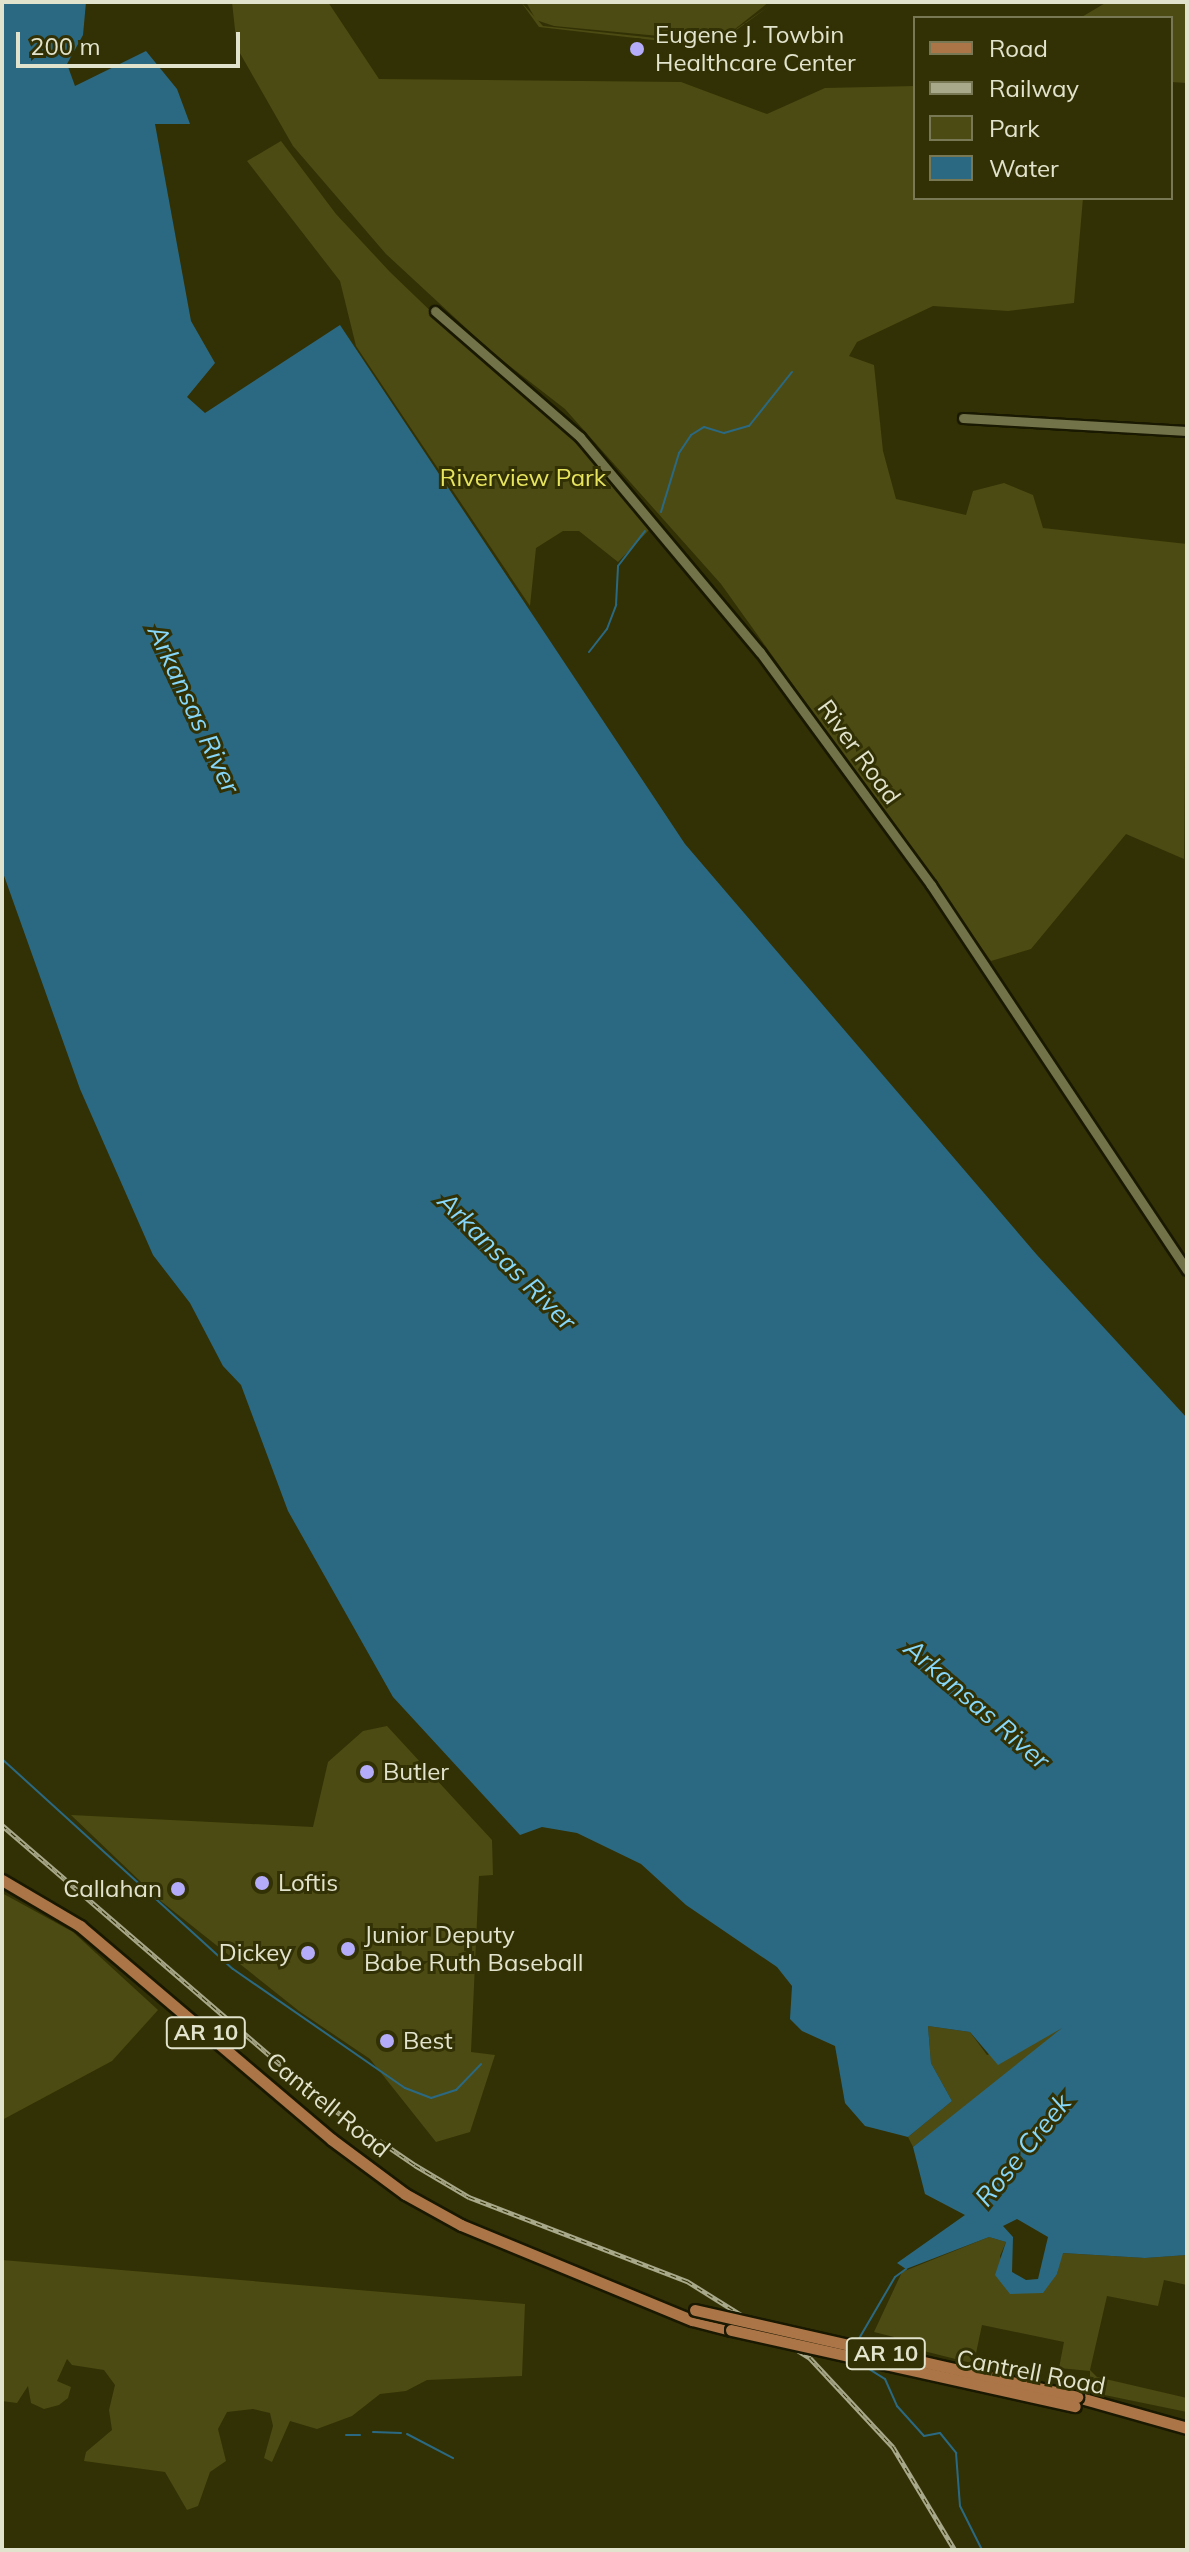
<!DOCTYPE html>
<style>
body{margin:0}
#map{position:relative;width:1189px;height:2552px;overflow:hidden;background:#323105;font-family:Mulish,sans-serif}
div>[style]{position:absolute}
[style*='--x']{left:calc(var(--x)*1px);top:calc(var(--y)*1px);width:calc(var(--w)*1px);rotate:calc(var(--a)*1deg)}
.green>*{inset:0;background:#4c4b13}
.water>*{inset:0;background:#2b6983}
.stream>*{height:2px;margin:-1px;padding:0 1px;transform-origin:1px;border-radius:1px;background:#2b6983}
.roads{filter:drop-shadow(2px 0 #191800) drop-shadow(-2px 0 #191800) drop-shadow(0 2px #191800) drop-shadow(0 -2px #191800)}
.minor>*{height:9px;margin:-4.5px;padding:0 4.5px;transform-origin:4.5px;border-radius:4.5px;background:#737349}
.major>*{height:11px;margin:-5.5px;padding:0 5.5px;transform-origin:5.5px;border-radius:5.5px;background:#ab7547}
.rail>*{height:5px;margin-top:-2.5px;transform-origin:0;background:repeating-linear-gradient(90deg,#323105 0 6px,#a8a88a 0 12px);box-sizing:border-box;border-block:2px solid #a8a88a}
.bridges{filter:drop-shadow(2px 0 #191800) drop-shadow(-2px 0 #191800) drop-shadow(0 2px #191800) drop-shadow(0 -2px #191800)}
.major-bridge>*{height:11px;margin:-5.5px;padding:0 5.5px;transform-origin:5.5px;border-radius:5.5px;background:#ab7547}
.dots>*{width:22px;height:22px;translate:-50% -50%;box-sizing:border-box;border:4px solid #323105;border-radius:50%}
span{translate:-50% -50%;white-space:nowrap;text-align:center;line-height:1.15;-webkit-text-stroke:6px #323105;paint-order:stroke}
.shield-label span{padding:2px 6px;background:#323105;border:2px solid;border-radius:6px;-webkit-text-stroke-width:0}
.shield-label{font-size:22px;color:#e2e3cc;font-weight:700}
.poi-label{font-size:24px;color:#e2e3cc}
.left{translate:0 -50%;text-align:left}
.right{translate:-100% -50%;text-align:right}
.park-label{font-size:24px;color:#e7e45e}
.street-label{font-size:24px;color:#e2e3cc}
.water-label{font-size:26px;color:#87d7fa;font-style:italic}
.frame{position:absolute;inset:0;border:4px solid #e2e3cc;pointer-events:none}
.legend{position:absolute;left:913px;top:16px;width:260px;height:184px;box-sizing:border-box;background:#323105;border:2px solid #787855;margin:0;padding:10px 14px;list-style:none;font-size:24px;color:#e2e3cc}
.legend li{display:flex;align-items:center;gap:16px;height:40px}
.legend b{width:40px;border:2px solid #787855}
.scale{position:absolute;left:16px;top:32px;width:224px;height:36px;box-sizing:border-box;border:4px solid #e2e3cc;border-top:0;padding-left:10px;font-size:24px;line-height:28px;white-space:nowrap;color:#e2e3cc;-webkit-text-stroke:6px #323105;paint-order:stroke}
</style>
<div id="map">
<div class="green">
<div style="clip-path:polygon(232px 2px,328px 2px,379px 79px,681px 82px,767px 114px,825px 88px,915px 86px,915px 198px,1083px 198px,1074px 303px,1008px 311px,933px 306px,857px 342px,849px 356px,874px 365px,883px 451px,896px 499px,966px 515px,973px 491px,1004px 483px,1033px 495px,1043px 528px,1187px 544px,1184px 859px,1126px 834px,1031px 949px,991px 961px,721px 584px,565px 409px,493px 353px,386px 254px,293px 146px,237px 48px)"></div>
<div style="clip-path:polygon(521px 2px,543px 26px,693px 42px,726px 36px,771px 5px,728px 36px,688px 44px,539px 27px)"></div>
<div style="clip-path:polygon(526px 2px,769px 2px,735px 29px,701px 40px,554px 26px,536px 20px)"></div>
<div style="clip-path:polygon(1107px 2px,1187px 2px,1187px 83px,1171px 82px,1171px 18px,1080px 18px)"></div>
<div style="clip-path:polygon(281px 141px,336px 214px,390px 272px,469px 348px,567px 429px,652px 527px,618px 562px,579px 531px,563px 531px,536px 548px,530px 606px,356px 346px,340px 281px,247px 161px)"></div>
<div style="clip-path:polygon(387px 1726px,492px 1840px,493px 1875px,479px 1876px,471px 2052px,495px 2055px,470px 2132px,436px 2142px,370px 2059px,299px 2011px,162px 1902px,71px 1815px,313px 1827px,328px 1762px,363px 1731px)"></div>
<div style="clip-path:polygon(2px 1893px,73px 1932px,158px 2010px,112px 2061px,2px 2120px)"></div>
<div style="clip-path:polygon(1065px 2025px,1046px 2044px,913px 2147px,908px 2137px,952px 2101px,931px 2063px,928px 2026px,970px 2032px,987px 2055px)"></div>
<div style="clip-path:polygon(989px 2237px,1006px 2242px,1000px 2256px,1011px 2294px,1057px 2274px,1062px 2253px,1145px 2258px,1187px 2255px,1187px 2285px,1164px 2280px,1158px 2306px,1107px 2296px,1090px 2370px,1097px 2377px,1187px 2398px,1187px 2412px,1090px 2392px,1090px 2371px,1059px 2368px,1064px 2342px,982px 2325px,975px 2358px,1016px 2368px,1015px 2374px,892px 2343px,894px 2337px,874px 2332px,902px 2272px)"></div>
<div style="clip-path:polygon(2px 2260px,525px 2304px,522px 2376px,427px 2380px,406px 2391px,380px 2394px,352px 2416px,317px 2429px,290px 2421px,272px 2462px,264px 2458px,273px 2426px,270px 2413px,253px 2409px,227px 2412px,218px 2429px,226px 2461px,210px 2472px,198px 2506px,187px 2510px,165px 2472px,84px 2461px,86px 2452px,112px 2430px,109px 2410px,115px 2385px,104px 2370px,72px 2365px,67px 2359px,57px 2381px,71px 2387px,68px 2398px,59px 2405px,44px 2409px,31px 2403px,28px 2386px,17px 2403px,2px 2401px)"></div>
</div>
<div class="water">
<div style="clip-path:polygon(evenodd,2px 2px,86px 2px,83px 35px,67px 64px,75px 86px,146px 51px,177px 89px,190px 124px,155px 124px,191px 321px,215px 363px,187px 397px,205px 413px,340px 325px,685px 844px,1037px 1255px,1187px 1418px,1187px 2255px,1145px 2258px,1063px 2253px,1057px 2274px,1043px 2293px,1010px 2294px,995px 2275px,1006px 2242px,989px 2237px,906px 2269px,897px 2263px,965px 2215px,925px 2194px,913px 2147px,1062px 2028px,998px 2065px,970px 2032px,928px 2026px,931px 2063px,952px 2101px,908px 2137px,865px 2126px,845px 2103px,835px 2046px,802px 2031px,790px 2019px,792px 1986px,777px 1967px,686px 1905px,641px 1864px,577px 1833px,542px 1827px,520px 1835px,393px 1697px,288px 1511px,241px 1385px,223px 1366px,190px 1303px,153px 1255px,80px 1089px,2px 870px,2px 2px,1017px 2219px,1048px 2237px,1038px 2279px,1026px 2280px,1012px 2272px,1013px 2237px,1003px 2226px,1017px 2219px)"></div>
</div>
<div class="stream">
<div style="--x:661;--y:512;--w:62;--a:-73"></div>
<div style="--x:679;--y:453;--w:22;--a:-56"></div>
<div style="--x:691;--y:435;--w:15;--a:-32"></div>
<div style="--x:704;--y:427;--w:21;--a:17"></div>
<div style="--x:724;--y:433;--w:26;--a:-16"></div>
<div style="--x:749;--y:426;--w:69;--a:-51.5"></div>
<div style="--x:589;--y:652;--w:29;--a:-52"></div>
<div style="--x:607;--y:629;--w:26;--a:-69"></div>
<div style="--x:616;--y:605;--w:39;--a:-87"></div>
<div style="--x:618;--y:566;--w:44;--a:-52.4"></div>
<div style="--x:2;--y:1759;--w:312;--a:42.3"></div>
<div style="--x:233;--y:1969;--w:209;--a:34.7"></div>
<div style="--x:405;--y:2088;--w:28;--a:21"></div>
<div style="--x:431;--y:2098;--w:26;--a:-18"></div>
<div style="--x:456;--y:2090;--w:36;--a:-46"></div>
<div style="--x:857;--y:2342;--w:75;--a:-59.7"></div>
<div style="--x:895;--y:2277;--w:14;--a:-36"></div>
<div style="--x:861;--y:2364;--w:28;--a:32"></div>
<div style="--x:885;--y:2379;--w:30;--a:66"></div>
<div style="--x:897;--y:2406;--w:40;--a:48"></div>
<div style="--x:924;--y:2436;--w:16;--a:-11"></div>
<div style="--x:940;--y:2433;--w:26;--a:51"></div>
<div style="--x:956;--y:2453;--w:53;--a:85.7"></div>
<div style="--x:960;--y:2506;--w:49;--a:63.4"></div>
<div style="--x:373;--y:2432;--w:28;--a:2"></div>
<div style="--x:407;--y:2434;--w:52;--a:27.6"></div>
<div style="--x:346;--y:2435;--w:14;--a:0"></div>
</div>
<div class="roads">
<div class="minor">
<div style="--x:435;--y:311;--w:192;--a:41"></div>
<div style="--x:580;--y:437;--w:280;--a:50.1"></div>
<div style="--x:760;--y:652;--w:289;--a:53.7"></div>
<div style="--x:931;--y:885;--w:462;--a:56.4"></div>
<div style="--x:963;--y:418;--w:224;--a:3.3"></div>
</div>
<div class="major">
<div style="--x:2;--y:1880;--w:91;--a:30.5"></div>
<div style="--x:80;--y:1926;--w:329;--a:40.3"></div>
<div style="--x:331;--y:2139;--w:92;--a:36.6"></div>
<div style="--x:405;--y:2194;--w:64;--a:29"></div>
<div style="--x:461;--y:2225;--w:250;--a:22.4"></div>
<div style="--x:692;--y:2320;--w:40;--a:14.4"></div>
<div style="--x:1077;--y:2397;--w:114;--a:15.7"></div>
</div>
</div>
<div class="rail">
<div style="--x:2;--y:1825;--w:433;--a:40.7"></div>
<div style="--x:330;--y:2107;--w:103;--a:34.3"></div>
<div style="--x:415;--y:2165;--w:63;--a:30.7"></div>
<div style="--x:469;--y:2197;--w:234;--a:21.1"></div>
<div style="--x:687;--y:2281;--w:145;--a:32"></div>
<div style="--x:810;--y:2358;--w:122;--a:47"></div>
<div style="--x:893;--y:2447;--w:120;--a:59"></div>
</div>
<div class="bridges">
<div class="major-bridge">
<div style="--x:695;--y:2310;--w:392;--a:12.8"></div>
<div style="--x:731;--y:2330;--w:352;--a:12.5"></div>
</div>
</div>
<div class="dots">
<div style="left:637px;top:49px;background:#b4acf9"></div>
<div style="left:367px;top:1772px;background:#b4acf9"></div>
<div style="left:262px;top:1883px;background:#b4acf9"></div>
<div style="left:178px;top:1889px;background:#b4acf9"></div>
<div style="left:348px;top:1949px;background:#b4acf9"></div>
<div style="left:308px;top:1953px;background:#b4acf9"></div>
<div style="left:387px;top:2041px;background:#b4acf9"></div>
</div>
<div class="shield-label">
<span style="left:206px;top:2033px">AR 10</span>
<span style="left:886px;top:2354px">AR 10</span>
</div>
<div class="poi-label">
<span class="left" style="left:655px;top:49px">Eugene J. Towbin<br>Healthcare Center</span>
<span class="left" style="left:383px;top:1772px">Butler</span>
<span class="left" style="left:278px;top:1883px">Loftis</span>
<span class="right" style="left:162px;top:1889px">Callahan</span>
<span class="left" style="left:364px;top:1949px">Junior Deputy<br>Babe Ruth Baseball</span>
<span class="right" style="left:292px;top:1953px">Dickey</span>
<span class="left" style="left:403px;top:2041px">Best</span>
</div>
<div class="park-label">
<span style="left:523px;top:478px">Riverview Park</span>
</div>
<div class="street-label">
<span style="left:859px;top:752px;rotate:54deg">River Road</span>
<span style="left:328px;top:2105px;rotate:39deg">Cantrell Road</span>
<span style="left:1031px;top:2372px;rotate:11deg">Cantrell Road</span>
</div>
<div class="water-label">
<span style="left:194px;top:709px;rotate:65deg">Arkansas River</span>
<span style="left:507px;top:1261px;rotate:45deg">Arkansas River</span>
<span style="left:977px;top:1704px;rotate:41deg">Arkansas River</span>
<span style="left:1023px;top:2150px;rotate:-51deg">Rose Creek</span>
</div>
<div class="frame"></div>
<ul class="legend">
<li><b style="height:10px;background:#ab7547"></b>Road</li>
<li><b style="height:10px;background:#a8a88a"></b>Railway</li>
<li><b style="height:22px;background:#4c4b13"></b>Park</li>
<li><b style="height:22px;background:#2b6983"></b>Water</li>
</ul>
<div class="scale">200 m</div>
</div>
